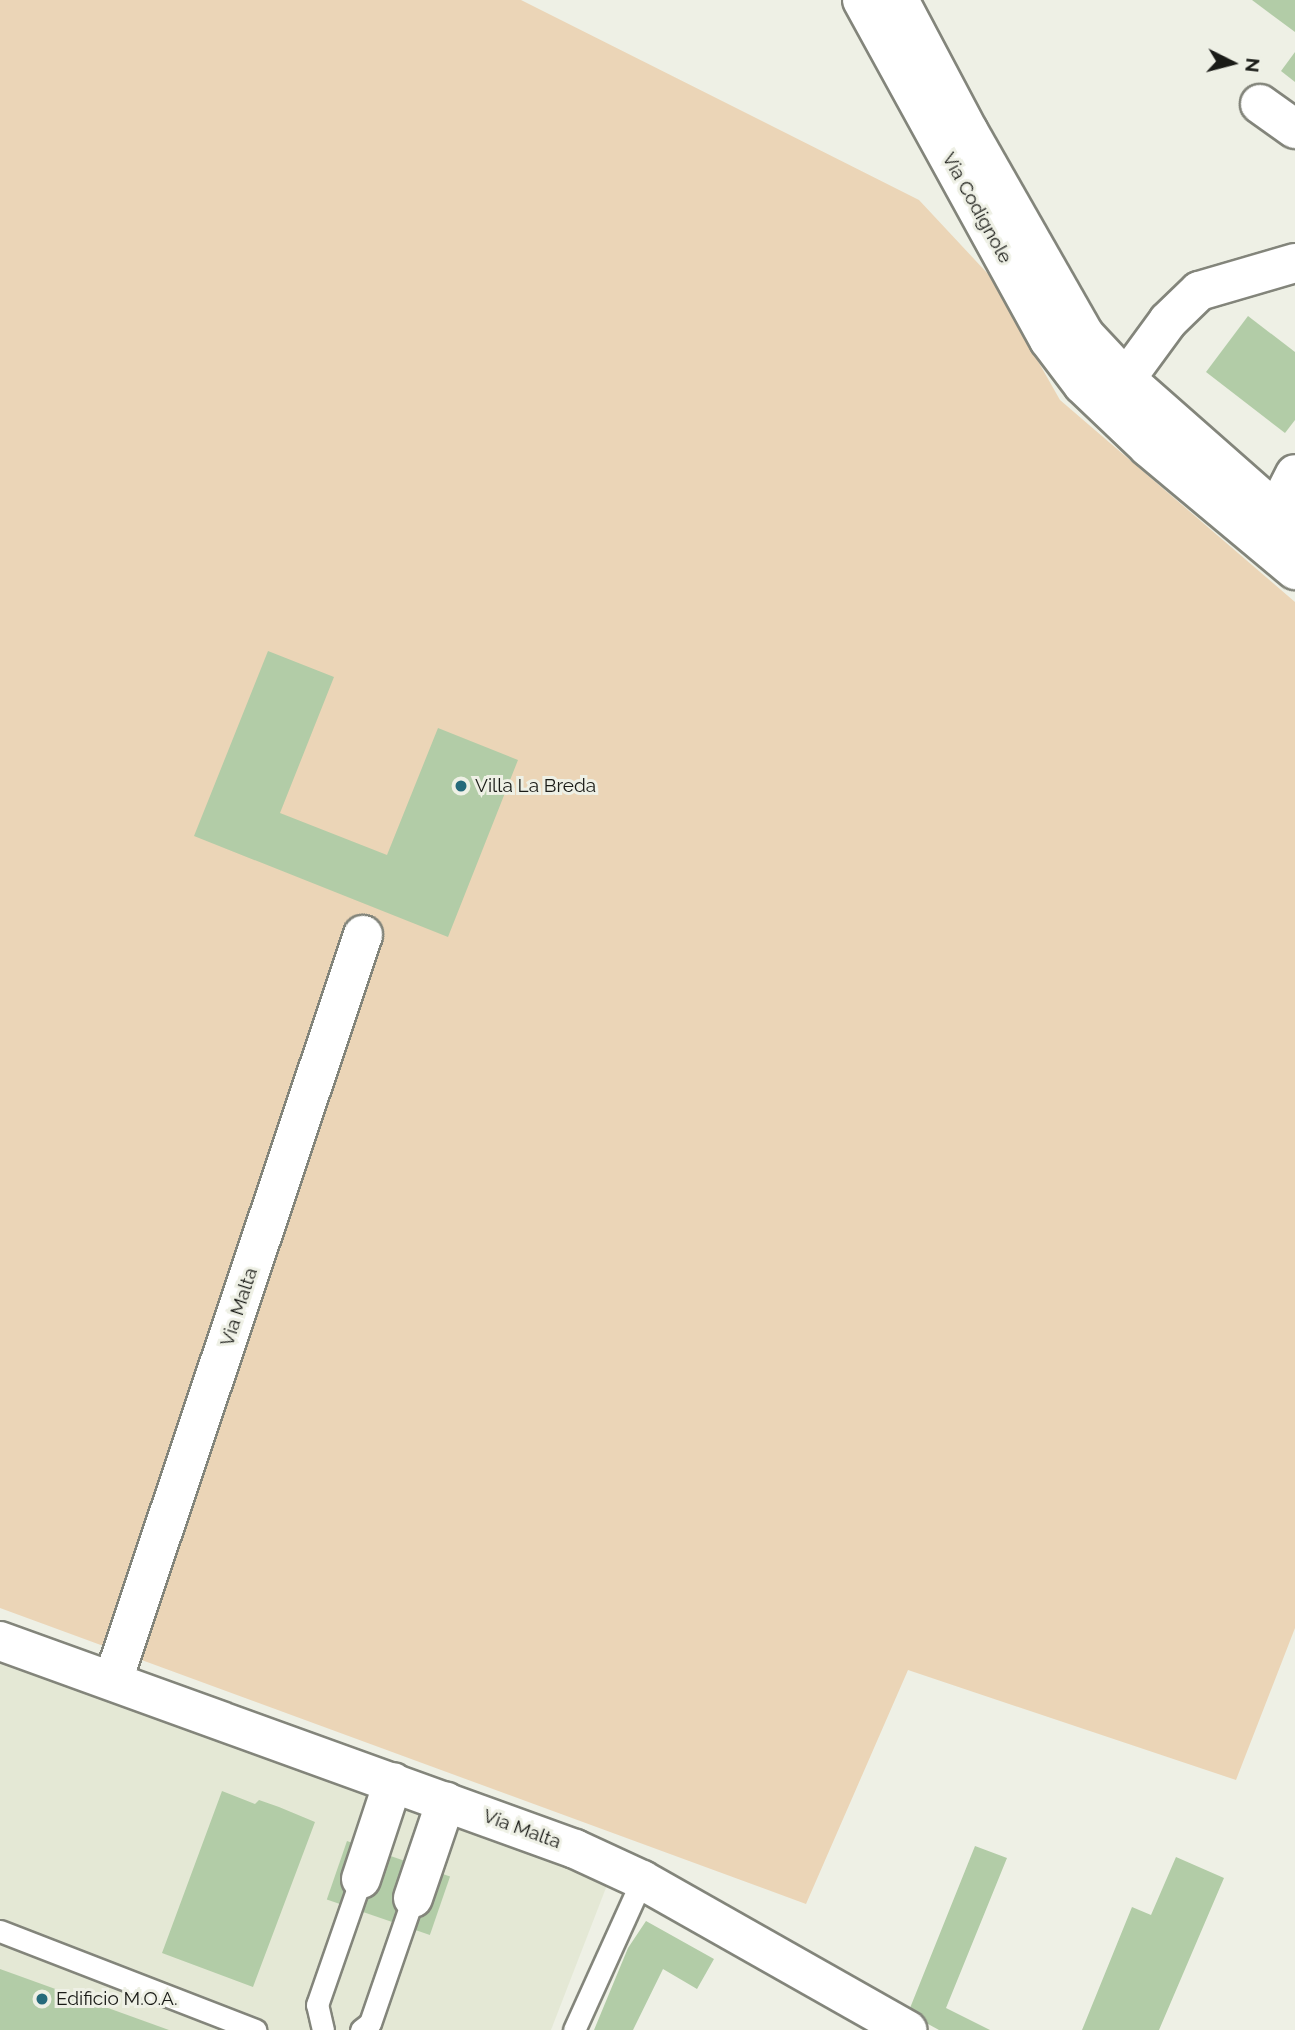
<!DOCTYPE html>
<style>
body{margin:0}
#map{position:relative;width:1295px;height:2030px;overflow:hidden;background:#eef0e5;font-family:Raleway,sans-serif}
div>[style]{position:absolute}
[style*='--x']{left:calc(var(--x)*1px);top:calc(var(--y)*1px);width:calc(var(--w)*1px);rotate:calc(var(--a)*1deg)}
.built>*{inset:0;background:#e4e8d5}
.green>*{inset:0;background:#ebd5b7}
.building>*{inset:0;background:#b2cca7;transform-origin:0 0}
.roads{filter:drop-shadow(2px 0 #83857b) drop-shadow(-2px 0 #83857b) drop-shadow(0 2px #83857b) drop-shadow(0 -2px #83857b)}
.service>*{height:21px;margin:-10.5px;padding:0 10.5px;transform-origin:10.5px;border-radius:10.5px;background:#fff}
.minor>*{height:38px;margin:-19px;padding:0 19px;transform-origin:19px;border-radius:19px;background:#fff}
.dots>*{width:19px;height:19px;translate:-50% -50%;box-sizing:border-box;border:4px solid #eef0e5;border-radius:50%}
span{translate:-50% -50%;white-space:nowrap;text-align:center;line-height:1.15;-webkit-text-stroke:6px #eef0e5;paint-order:stroke}
.street-label{font-size:19px;color:#1a1b17}
.poi-label{font-size:19px;color:#1a1b17}
.left{translate:0 -50%;text-align:left}
.north{position:absolute;left:1197px;top:28px;width:70px;height:70px;-webkit-text-stroke:5px #eef0e5;paint-order:stroke;rotate:96deg;font-size:19px;font-weight:700;line-height:28px;text-align:center;color:#1a1b17}
.north::after{content:'';display:block;margin:auto;width:24px;height:32px;background:#1a1b17;clip-path:polygon(50% 0,100% 100%,50% 72%,0 100%)}
</style>
<div id="map">
<div class="built">
<div style="clip-path:polygon(0 1661px,609px 1880px,551px 2030px,0 2030px)"></div>
</div>
<div class="green">
<div style="clip-path:polygon(0 0,521px 0,919px 200px,989px 275px,1060px 400px,1295px 602px,1295px 1628px,1236px 1780px,908px 1670px,806px 1904px,0 1608px)"></div>
</div>
<div class="building">
<div style="clip-path:polygon(1252px 0,1295px 0,1295px 32px)"></div>
<div style="clip-path:polygon(1295px 52px,1295px 82px,1281px 71px)"></div>
<div style="clip-path:polygon(1248px 316px,1295px 352px,1295px 420px,1285px 433px,1206px 372px)"></div>
<div style="clip-path:polygon(268px 651px,334px 677px,280px 813px,387px 855px,438px 728px,518px 760px,448px 937px,194px 836px)"></div>
<div style="clip-path:polygon(222px 1791px,255px 1804px,259px 1800px,279px 1807px,315px 1822px,253px 1987px,162px 1953px)"></div>
<div style="left:347px;top:1841px;width:109px;height:62px;rotate:19deg"></div>
<div style="clip-path:polygon(975px 1846px,1007px 1858px,946px 2008px,990px 2030px,939px 2030px,908px 2013px)"></div>
<div style="clip-path:polygon(1176px 1857px,1224px 1878px,1159px 2030px,1082px 2030px,1132px 1907px,1151px 1915px)"></div>
<div style="clip-path:polygon(646px 1921px,714px 1959px,697px 1989px,663px 1969px,633px 2030px,594px 2030px,628px 1948px)"></div>
<div style="clip-path:polygon(0 1969px,169px 2030px,0 2030px)"></div>
</div>
<div class="roads">
<div class="service">
<div style="--x:0;--y:1931;--w:274;--a:21.2"></div>
<div style="--x:323;--y:2030;--w:26;--a:-103"></div>
<div style="--x:317;--y:2005;--w:133;--a:-70.8"></div>
<div style="--x:361;--y:2030;--w:11;--a:-38"></div>
<div style="--x:370;--y:2023;--w:132;--a:-71"></div>
<div style="--x:574;--y:2030;--w:165;--a:-65.6"></div>
</div>
<div class="minor">
<div style="--x:862;--y:0;--w:388;--a:61.2"></div>
<div style="--x:1049;--y:340;--w:56;--a:52.9"></div>
<div style="--x:1083;--y:385;--w:90;--a:43.6"></div>
<div style="--x:1148;--y:447;--w:192;--a:39.9"></div>
<div style="--x:899;--y:0;--w:149;--a:62.1"></div>
<div style="--x:969;--y:132;--w:234;--a:60.3"></div>
<div style="--x:1085;--y:335;--w:60;--a:47"></div>
<div style="--x:1126;--y:379;--w:225;--a:41.4"></div>
<div style="--x:1260;--y:104;--w:43;--a:35.5"></div>
<div style="--x:1111;--y:399;--w:97;--a:-53.8"></div>
<div style="--x:1168;--y:321;--w:43;--a:-44.1"></div>
<div style="--x:1199;--y:291;--w:100;--a:-16.3"></div>
<div style="--x:1265;--y:533;--w:66;--a:-63"></div>
<div style="--x:0;--y:1641;--w:611;--a:19.89"></div>
<div style="--x:575;--y:1849;--w:74;--a:24.8"></div>
<div style="--x:642;--y:1880;--w:305;--a:29.5"></div>
<div style="--x:113;--y:1680;--w:786;--a:-71.45"></div>
<div style="--x:361;--y:1879;--w:102;--a:-71.7"></div>
<div style="--x:413;--y:1898;--w:102;--a:-71.2"></div>
</div>
</div>
<div class="dots">
<div style="left:461px;top:786px;background:#266a7b"></div>
<div style="left:42px;top:1999px;background:#266a7b"></div>
</div>
<div class="street-label">
<span style="left:977px;top:208px;rotate:61deg">Via Codignole</span>
<span style="left:239px;top:1307px;rotate:-72deg">Via Malta</span>
<span style="left:522px;top:1829px;rotate:20deg">Via Malta</span>
</div>
<div class="poi-label">
<span class="left" style="left:475px;top:786px">Villa La Breda</span>
<span class="left" style="left:56px;top:1999px">Edificio M.O.A.</span>
</div>
<div class="north">N</div>
</div>
